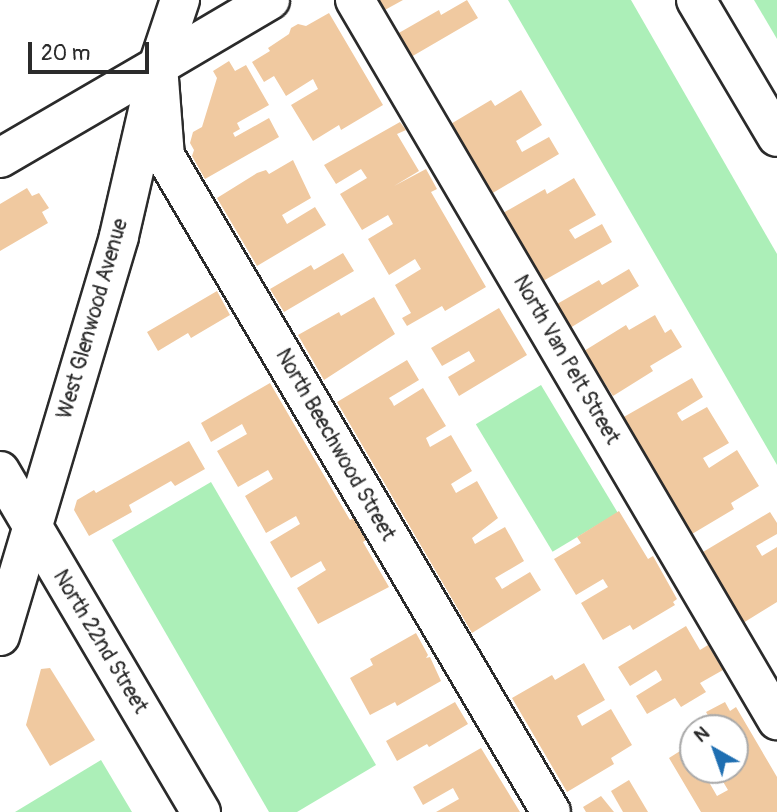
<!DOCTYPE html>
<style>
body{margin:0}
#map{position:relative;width:777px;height:812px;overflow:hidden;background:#fff;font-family:Pangolin,sans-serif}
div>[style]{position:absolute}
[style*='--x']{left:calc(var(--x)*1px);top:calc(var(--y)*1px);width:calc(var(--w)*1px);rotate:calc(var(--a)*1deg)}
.green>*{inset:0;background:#acefb8;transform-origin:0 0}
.building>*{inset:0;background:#f0c9a0}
.roads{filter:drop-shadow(2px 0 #2b2b2b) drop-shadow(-2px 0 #2b2b2b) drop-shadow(0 2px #2b2b2b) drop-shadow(0 -2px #2b2b2b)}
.minor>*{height:38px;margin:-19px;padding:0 19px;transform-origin:19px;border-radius:19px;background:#fff}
.tertiary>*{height:38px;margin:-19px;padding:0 19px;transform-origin:19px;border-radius:19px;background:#fff}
.secondary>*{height:38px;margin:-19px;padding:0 19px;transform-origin:19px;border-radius:19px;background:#fff}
span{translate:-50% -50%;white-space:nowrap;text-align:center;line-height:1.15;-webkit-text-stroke:7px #fff;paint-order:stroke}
.street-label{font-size:21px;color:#2b2b2b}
.north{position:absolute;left:679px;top:714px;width:70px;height:70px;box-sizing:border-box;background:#fff;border:2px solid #aaa;border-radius:50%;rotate:320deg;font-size:19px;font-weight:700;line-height:28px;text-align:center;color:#2b2b2b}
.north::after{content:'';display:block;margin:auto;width:24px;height:32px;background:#1f6fb2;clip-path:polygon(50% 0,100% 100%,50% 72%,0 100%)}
.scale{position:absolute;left:28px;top:42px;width:121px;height:32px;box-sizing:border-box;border:4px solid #2b2b2b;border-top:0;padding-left:9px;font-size:21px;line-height:24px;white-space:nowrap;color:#2b2b2b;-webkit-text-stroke:5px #fff;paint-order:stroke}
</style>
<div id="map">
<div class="green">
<div style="clip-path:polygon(508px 0,631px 0,777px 254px,777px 465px)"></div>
<div style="clip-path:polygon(754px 0,777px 0,777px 39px)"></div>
<div style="left:541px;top:385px;width:149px;height:76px;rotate:59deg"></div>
<div style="clip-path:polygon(211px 482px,376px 765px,297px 812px,269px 812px,112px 540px)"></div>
<div style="clip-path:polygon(101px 760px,132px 812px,15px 812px)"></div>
</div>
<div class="building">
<div style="clip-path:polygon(376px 0,403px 0,383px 11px)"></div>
<div style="clip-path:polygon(467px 0,478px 18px,411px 57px,397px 34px,439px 10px,441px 15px)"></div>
<div style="clip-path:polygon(329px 13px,383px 105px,341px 130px,339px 125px,313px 141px,291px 105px,318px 89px,313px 79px,286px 96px,274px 76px,264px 82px,252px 62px,270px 51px,268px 48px,289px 34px,291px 28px,298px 24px,306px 26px)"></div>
<div style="clip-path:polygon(229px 61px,235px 71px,246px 65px,269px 105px,237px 123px,240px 129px,233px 133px,235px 137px,269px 118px,279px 137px,205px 179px,192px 156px,194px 150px,190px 143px,193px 132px,202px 127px,217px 78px,213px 71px)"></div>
<div style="clip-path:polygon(521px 90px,542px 125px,516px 141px,522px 152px,549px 137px,559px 154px,491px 194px,449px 125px,491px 100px,495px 106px)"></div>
<div style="clip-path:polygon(400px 122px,406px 130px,397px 134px,419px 171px,394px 186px,426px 169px,437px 189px,431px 192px,486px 287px,445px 311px,442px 306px,407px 326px,402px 318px,411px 313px,395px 285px,421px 269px,415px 259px,389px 275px,368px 239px,393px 224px,388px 215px,362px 230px,340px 194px,367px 178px,361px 169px,336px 184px,324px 165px)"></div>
<div style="clip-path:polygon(293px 160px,311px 198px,282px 215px,287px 224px,315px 207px,326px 225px,257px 266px,217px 198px,257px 173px,266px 170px,269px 174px)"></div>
<div style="clip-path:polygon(574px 178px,596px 215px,569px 230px,575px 239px,602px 224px,612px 242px,543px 281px,503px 213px,545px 189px,547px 194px)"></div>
<div style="clip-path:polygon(27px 188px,32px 196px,39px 193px,49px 208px,42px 212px,48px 223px,0 251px,0 204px)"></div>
<div style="clip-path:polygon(343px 253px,354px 271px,284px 312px,270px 289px,311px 265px,314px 270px)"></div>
<div style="clip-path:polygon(629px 269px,639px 286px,570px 328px,557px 304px,599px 280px,602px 285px)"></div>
<div style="clip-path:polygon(217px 291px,230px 315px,191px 338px,188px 333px,158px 351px,147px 332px)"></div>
<div style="clip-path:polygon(374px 297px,395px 334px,324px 380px,298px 335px,339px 312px,341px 316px)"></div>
<div style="clip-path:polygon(499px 308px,527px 355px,459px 396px,448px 377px,475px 361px,469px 351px,442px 366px,431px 348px)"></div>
<div style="clip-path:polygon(655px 315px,665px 333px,671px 329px,682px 347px,650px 366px,653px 371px,613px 396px,584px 351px,626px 325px,629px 330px)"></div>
<div style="clip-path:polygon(407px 360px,419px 380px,389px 398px,392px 402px,394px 406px,423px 388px,446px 426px,426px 438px,430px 447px,451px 435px,472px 471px,451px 484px,456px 493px,477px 481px,498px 518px,472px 538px,475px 544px,505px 527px,524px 561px,495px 578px,499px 584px,502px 589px,530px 572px,541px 590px,472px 633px,337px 402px)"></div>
<div style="clip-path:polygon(692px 378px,703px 397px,677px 413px,679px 417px,682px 421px,707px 407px,729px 443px,703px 458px,709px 468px,737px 450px,759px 486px,731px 503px,734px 509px,692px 534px,664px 488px,661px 490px,622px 418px)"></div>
<div style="clip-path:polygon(270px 383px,350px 520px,357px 516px,369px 538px,363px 542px,389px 587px,318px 624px,297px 588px,326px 570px,323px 565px,321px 561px,291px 578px,270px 542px,300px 524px,296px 516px,266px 533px,245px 496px,273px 479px,268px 470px,238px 487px,217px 451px,247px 434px,242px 424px,211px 442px,201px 423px)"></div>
<div style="clip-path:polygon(189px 441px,205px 469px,175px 486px,171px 481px,129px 505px,132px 512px,89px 536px,74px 510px,77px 500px,94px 490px,96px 493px)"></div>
<div style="clip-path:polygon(619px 511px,648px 559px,653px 556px,677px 599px,673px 602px,675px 605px,633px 630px,630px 625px,603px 640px,581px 603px,608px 587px,603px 579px,576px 595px,554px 559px,581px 543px,577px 537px)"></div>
<div style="clip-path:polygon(770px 512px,777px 523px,777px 534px,756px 546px,762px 556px,777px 547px,777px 602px,743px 623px,703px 552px)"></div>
<div style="clip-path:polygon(686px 626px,700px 650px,708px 645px,723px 670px,700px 683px,706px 692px,681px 707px,675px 698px,647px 714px,636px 696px,662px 680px,659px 674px,656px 670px,630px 686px,618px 667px)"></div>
<div style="clip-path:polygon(416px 633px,428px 655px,426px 658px,430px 657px,441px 681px,397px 706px,395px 702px,370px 715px,350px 678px,373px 665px,370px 659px)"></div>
<div style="clip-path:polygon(584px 663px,605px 700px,577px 716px,582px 726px,611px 709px,632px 745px,611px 758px,614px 764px,567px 792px,512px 698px,552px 675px,555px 680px)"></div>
<div style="clip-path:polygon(50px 668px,95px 740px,50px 766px,26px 725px,41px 669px)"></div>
<div style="clip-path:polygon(455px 702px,468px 724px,429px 747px,427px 744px,397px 761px,386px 741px)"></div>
<div style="clip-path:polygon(725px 702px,730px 711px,736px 707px,777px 777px,777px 812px,701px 812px,669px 758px,688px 746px,693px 754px,693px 770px,702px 770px,717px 796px,728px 790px,716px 770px,735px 770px,735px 728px,715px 728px,706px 712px)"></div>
<div style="clip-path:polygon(481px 748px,520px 812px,436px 812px,459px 799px,453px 788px,423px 805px,413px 787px)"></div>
<div style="clip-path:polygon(629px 780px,648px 812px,623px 812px,611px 791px)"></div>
<div style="clip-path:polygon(601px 796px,614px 812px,586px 812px,583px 807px)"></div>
</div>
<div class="roads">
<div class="minor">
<div style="--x:355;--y:0;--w:835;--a:59.62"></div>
<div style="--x:696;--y:0;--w:159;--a:59.4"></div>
<div style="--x:158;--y:66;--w:90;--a:85.6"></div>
<div style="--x:165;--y:156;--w:761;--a:59.53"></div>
<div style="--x:0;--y:636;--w:417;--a:-73.4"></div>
<div style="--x:119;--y:236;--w:138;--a:-77"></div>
</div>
<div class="tertiary">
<div style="--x:158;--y:66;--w:130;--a:-30.5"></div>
</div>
<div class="secondary">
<div style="--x:0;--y:158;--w:183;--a:-30.2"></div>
<div style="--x:158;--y:66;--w:70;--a:-71.6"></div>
<div style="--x:0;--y:471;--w:396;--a:59.5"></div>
</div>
</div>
<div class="street-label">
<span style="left:93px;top:319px;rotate:-74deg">West Glenwood Avenue</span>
<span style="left:566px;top:360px;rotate:60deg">North Van Pelt Street</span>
<span style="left:335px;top:445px;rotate:60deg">North Beechwood Street</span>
<span style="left:100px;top:642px;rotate:59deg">North 22nd Street</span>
</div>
<div class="north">N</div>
<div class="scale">20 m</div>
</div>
